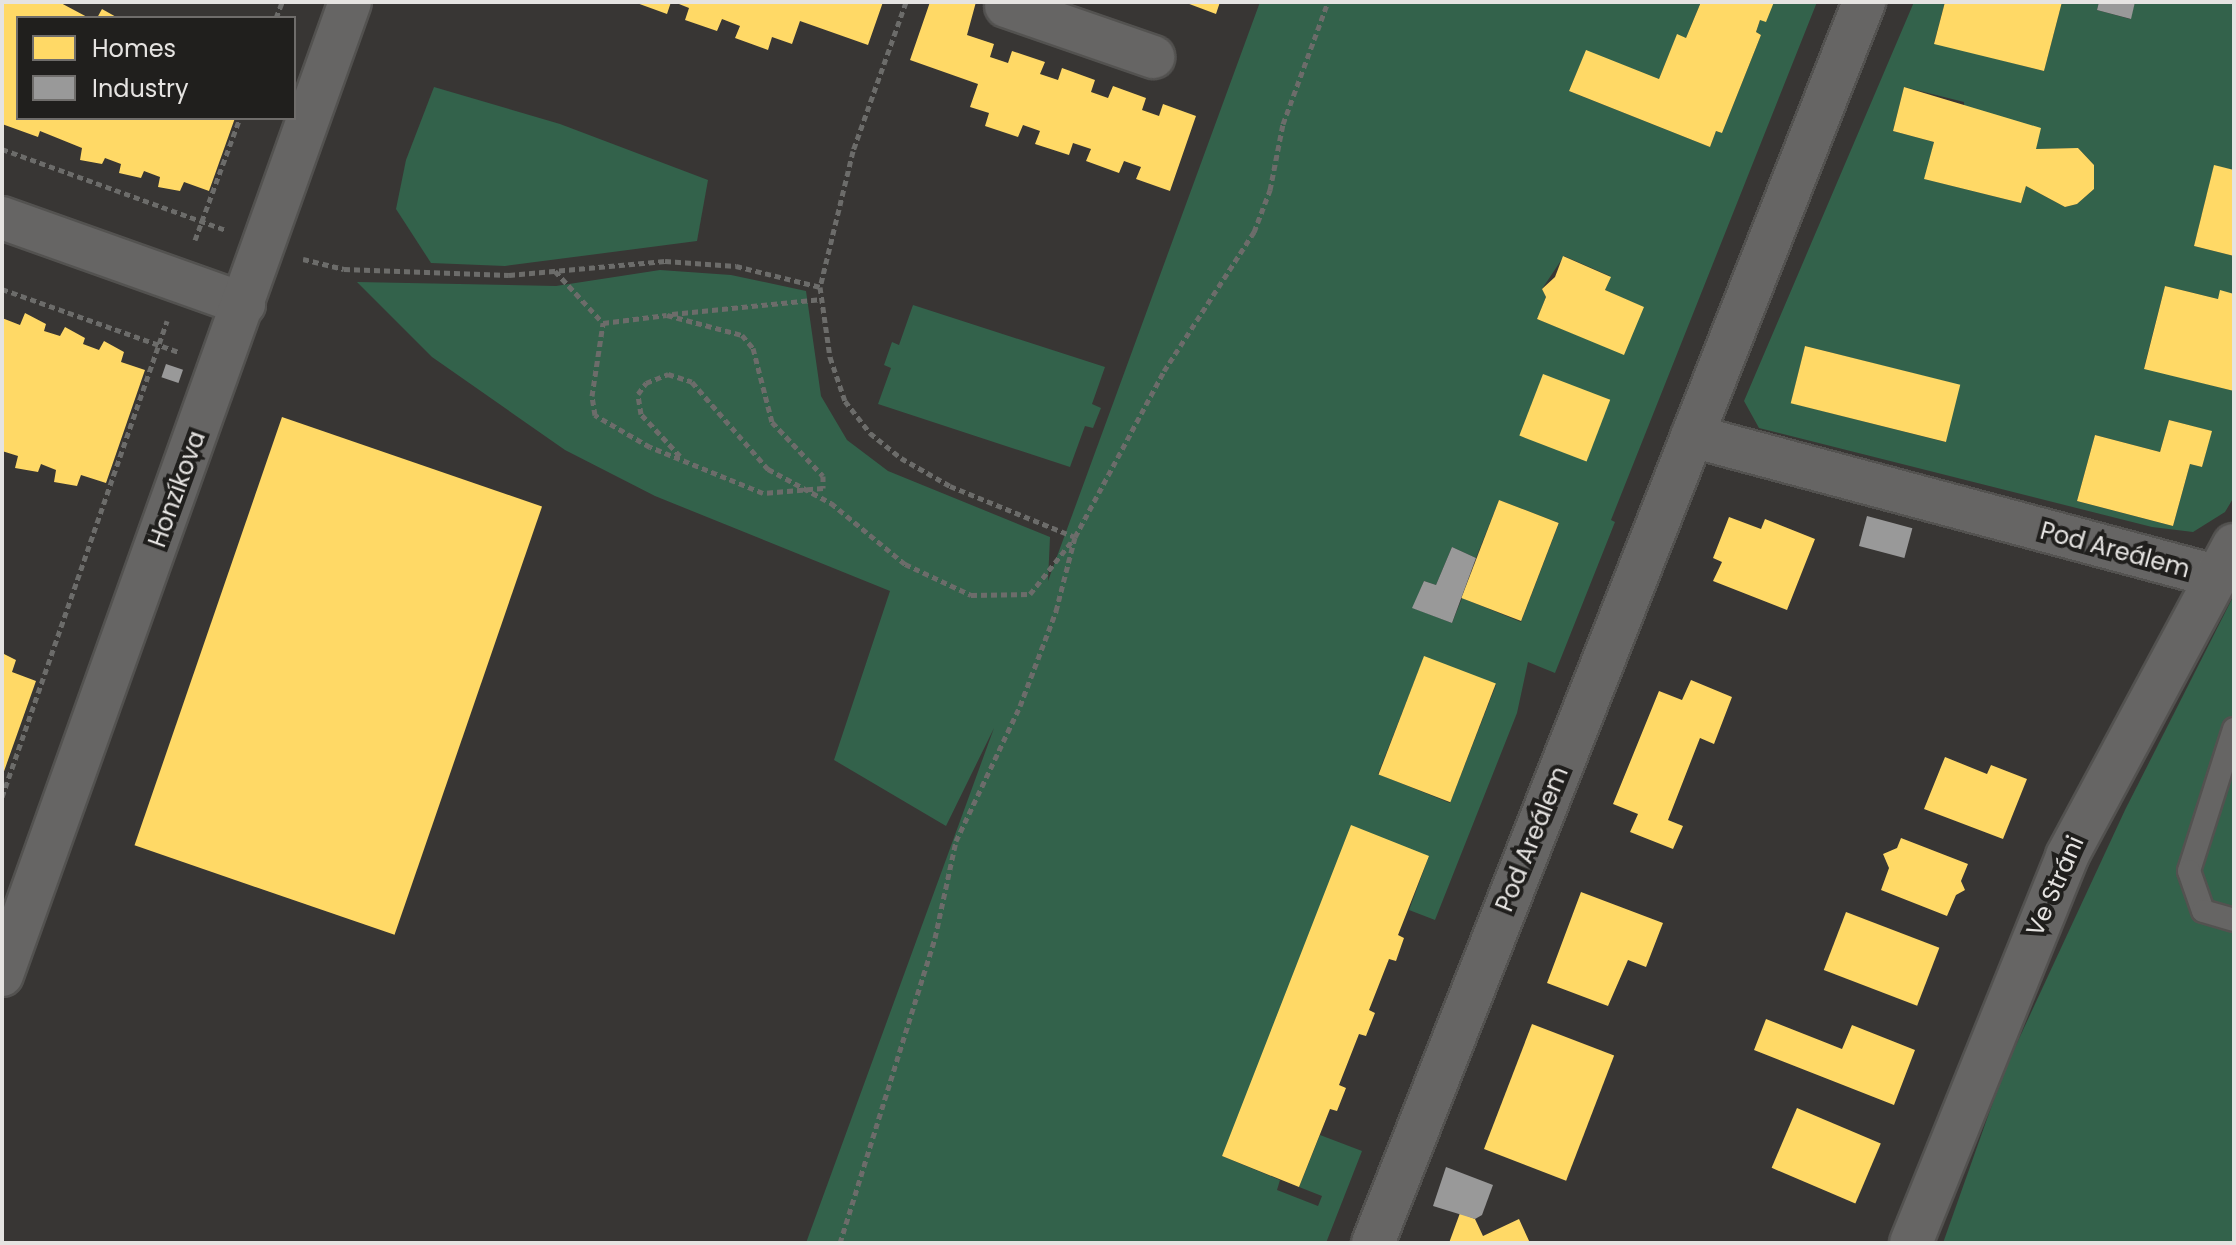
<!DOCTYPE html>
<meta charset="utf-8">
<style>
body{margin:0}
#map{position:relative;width:2236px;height:1245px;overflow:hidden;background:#383634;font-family:Poppins,sans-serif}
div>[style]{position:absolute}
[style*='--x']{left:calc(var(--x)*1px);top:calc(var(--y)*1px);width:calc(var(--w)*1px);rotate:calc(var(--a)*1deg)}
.green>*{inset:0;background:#33624b}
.homes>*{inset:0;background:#ffd966;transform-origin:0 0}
.industry>*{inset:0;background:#999;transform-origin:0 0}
.path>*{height:5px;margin-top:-2.5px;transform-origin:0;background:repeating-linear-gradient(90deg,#6c6c6a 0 6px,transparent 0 10px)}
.roads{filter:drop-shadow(2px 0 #535250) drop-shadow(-2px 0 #535250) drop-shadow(0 2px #535250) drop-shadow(0 -2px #535250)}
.lane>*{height:22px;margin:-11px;padding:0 11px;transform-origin:11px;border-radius:11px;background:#666564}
.street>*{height:42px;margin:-21px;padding:0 21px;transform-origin:21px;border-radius:21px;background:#666564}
span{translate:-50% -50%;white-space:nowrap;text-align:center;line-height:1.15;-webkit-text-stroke:8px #201f1d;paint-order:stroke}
.street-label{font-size:24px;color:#e5e3e1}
.frame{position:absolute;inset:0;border:4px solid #e5e3e1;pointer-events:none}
.legend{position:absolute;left:16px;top:16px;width:280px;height:104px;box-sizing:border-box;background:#201f1d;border:2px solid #6f6d6b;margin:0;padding:10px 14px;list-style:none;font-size:24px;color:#e5e3e1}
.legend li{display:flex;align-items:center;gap:16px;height:40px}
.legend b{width:40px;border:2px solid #6f6d6b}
</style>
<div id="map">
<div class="green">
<div style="clip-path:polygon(evenodd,1260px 2px,1701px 2px,1686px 38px,1677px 35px,1659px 79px,1586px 51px,1569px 91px,1710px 147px,1716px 131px,1722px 133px,1761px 35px,1756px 32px,1760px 20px,1774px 2px,1817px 2px,1611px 520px,1615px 522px,1555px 673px,1528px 662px,1517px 713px,1435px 920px,1409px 910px,1429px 856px,1222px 1156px,1280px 1180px,1277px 1190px,1318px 1206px,1322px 1196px,1299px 1187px,1320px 1135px,1362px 1151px,1326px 1243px,806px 1243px,994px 728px,946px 826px,834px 760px,890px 591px,655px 496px,565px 450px,432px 357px,357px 282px,556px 286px,660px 270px,731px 275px,806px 291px,821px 396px,847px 440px,888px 471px,1050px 537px,1048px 581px,1260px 2px,1564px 256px,1610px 276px,1605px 290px,1643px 307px,1624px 354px,1537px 319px,1546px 297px,1542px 289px,1564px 256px,1260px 2px,1499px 500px,1559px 523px,1521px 622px,1462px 598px,1452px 623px,1413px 608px,1424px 581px,1436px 585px,1452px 547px,1476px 558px,1499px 500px,1260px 2px,1424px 657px,1496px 685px,1450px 803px,1378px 774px,1424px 657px)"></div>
<div style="clip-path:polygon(evenodd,1914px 2px,1945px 2px,1934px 43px,2044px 71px,2062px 2px,2099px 2px,2097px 10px,2130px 19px,2135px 2px,2234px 2px,2234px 170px,2214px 166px,2194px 246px,2234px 256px,2234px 294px,2218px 299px,2165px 286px,2144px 368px,2234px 391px,2234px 497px,2225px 512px,2193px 532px,2152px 527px,1759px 428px,1744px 401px,1914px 2px,1904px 87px,1964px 102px,1964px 108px,2036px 149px,2078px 148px,2094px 165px,2094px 189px,2077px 204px,2065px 207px,2026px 186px,2021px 203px,1925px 179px,1934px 142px,1893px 131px,1904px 87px,1914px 2px,1805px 346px,1959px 385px,1945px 442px,1791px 403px,1805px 346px,1914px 2px,2169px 420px,2211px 431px,2202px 467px,2190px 464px,2173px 526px,2077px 501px,2095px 435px,2160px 452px,2169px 420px)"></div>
<div style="clip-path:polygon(434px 87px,560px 124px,708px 180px,697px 241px,505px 266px,431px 263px,396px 209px,406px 160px)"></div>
<div style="clip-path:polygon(913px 305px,1105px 367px,1092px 404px,1101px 408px,1093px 428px,1085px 426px,1070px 467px,878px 404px,891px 368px,884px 365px,892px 342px,899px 345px)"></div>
<div style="clip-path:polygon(2234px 595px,2234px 1243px,1943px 1243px,2004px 1071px,2125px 810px)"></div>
</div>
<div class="homes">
<div style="clip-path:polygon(2px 2px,59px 2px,89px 18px,18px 18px,18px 118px,235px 118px,209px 191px,184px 182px,180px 191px,158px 187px,160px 177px,144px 171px,141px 178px,119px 173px,121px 164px,105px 158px,102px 164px,80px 160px,82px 148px,40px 131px,38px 137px,2px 124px)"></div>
<div style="clip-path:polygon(634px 2px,671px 2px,667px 14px)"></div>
<div style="clip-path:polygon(674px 2px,883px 2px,868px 45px,800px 21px,792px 44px,772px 37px,768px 50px,735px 38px,740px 26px,722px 19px,717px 31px,685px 20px,689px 8px)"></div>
<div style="clip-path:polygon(930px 2px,976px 2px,967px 35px,994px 44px,990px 57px,1008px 63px,1012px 51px,1045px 62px,1040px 74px,1058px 80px,1062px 68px,1095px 80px,1091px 92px,1108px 98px,1113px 86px,1146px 98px,1142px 110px,1159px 116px,1163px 104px,1196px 116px,1170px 191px,1136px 179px,1141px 167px,1124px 161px,1119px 173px,1086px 161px,1091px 149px,1073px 143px,1069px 155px,1035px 144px,1040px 131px,1023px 125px,1018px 137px,985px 126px,989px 113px,970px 107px,978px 84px,910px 60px)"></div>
<div style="clip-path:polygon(1184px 2px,1220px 2px,1216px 14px)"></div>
<div style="clip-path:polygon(1701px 2px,1774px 2px,1766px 22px,1760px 20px,1756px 32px,1761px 35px,1722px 133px,1716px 131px,1710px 147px,1569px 91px,1586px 50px,1659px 79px,1677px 34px,1686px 38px)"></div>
<div style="clip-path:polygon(1945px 2px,2062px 2px,2044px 71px,1934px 44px)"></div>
<div style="clip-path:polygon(102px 9px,118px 18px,97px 18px)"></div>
<div style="clip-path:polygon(1904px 87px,2041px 128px,2036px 149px,2078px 148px,2094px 165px,2094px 189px,2077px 204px,2065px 207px,2026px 186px,2021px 203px,1924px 179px,1934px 142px,1893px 131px)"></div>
<div style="clip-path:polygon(2214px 165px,2234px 170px,2234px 256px,2194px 246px)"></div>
<div style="clip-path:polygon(1563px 256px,1611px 277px,1605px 290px,1644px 307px,1624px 355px,1537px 319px,1546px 297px,1542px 289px,1555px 277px)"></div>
<div style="clip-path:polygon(2165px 286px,2218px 299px,2220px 290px,2234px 294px,2234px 391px,2144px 369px)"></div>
<div style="clip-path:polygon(25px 313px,46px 324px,44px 331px,60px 336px,65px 327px,85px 338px,83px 344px,99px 350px,104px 341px,124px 352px,121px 362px,145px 370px,106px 483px,81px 475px,77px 486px,54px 482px,56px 470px,41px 464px,38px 472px,15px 468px,18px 456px,2px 451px,2px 318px,20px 325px)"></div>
<div style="left:1805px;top:346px;width:160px;height:59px;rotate:14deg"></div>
<div style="left:1543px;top:374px;width:72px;height:66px;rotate:21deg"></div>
<div style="left:282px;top:417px;width:275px;height:453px;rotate:19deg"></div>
<div style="clip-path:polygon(2169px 420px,2212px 431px,2202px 467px,2190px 464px,2173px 526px,2077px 501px,2095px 435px,2160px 452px)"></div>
<div style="left:1499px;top:500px;width:64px;height:105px;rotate:21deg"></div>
<div style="clip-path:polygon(1729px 517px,1761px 529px,1765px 519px,1815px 539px,1787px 610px,1713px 581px,1722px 562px,1713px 558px)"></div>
<div style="clip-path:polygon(2px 653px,16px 660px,12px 672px,36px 681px,2px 777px)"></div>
<div style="left:1424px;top:656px;width:77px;height:127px;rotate:21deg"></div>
<div style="clip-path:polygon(1691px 680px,1732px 697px,1714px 744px,1700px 738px,1668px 820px,1683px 826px,1673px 849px,1630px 832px,1638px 814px,1613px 804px,1659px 691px,1682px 700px)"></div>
<div style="clip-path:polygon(1945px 757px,1987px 774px,1991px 765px,2027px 779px,2003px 839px,1924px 809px)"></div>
<div style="clip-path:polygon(1351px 825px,1429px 856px,1398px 935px,1404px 938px,1396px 961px,1389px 959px,1369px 1010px,1375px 1013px,1366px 1036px,1359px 1034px,1339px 1085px,1346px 1088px,1337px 1111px,1330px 1109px,1299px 1187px,1222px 1156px)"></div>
<div style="clip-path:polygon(1901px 838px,1968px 864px,1961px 881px,1965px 890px,1956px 895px,1947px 916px,1881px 890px,1889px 868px,1883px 854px,1897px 848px)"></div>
<div style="clip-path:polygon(1581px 892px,1663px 923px,1646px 967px,1628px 960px,1608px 1006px,1547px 983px)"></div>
<div style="left:1846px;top:912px;width:100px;height:62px;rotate:21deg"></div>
<div style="clip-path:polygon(1766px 1019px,1842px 1049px,1852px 1025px,1915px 1050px,1894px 1105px,1754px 1050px)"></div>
<div style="left:1532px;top:1024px;width:88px;height:134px;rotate:21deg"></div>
<div style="left:1797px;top:1108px;width:91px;height:65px;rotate:23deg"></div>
<div style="clip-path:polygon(1460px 1213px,1475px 1219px,1483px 1236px,1519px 1219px,1530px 1243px,1449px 1243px)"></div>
</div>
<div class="industry">
<div style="clip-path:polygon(2099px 2px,2135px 2px,2131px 19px,2097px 10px)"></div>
<div style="left:166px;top:364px;width:18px;height:14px;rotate:19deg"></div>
<div style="left:1867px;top:516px;width:47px;height:31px;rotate:15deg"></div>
<div style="clip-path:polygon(1452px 547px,1476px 558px,1452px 623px,1412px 608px,1424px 581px,1436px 585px)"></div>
<div style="clip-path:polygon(1446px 1167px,1493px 1185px,1482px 1215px,1475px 1219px,1433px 1206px)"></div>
</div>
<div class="path">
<div style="--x:906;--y:2;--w:158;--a:109.6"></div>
<div style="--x:853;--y:151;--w:140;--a:103.6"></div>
<div style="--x:820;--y:287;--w:71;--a:81.9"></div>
<div style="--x:830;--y:357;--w:46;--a:71.2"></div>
<div style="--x:845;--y:401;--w:41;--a:52"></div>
<div style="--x:870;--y:433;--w:40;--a:39"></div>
<div style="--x:901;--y:458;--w:56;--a:29.7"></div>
<div style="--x:950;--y:486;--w:135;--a:22.2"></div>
<div style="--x:1075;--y:537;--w:188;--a:-61.8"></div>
<div style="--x:1164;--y:371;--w:166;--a:-57.1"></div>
<div style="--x:1254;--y:232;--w:45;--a:-69.1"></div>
<div style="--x:1270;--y:190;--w:67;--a:-78.9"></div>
<div style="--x:1283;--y:124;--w:130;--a:-69.8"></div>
<div style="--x:276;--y:18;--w:17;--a:-69"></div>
<div style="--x:2;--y:149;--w:238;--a:19.9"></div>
<div style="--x:195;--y:240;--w:130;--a:-69.8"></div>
<div style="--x:303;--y:259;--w:42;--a:13.7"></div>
<div style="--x:344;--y:269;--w:165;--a:2.1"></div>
<div style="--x:509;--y:275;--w:157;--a:-5.1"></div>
<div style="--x:665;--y:261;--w:71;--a:4"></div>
<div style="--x:736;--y:266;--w:87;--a:14"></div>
<div style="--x:555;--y:271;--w:71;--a:47.3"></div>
<div style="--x:2;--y:289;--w:188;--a:19.6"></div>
<div style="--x:672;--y:314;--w:151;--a:-5.7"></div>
<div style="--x:667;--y:315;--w:78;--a:14.9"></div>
<div style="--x:742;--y:335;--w:17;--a:50"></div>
<div style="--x:753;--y:348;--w:76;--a:75.6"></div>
<div style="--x:772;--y:422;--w:74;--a:46.6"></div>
<div style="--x:823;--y:476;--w:12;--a:90"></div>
<div style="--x:823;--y:488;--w:60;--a:175.2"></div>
<div style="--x:763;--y:493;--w:122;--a:-157.8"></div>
<div style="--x:650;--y:447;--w:64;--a:-149.8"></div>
<div style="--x:595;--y:415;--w:19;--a:-99"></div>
<div style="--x:592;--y:396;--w:74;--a:-81.4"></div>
<div style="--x:603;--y:323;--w:64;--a:-7.1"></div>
<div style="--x:680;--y:456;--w:57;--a:-132.9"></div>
<div style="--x:641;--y:414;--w:20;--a:-99"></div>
<div style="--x:638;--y:394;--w:14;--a:-54"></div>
<div style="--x:646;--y:383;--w:24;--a:-22"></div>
<div style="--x:668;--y:374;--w:25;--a:18"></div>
<div style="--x:692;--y:382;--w:116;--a:48.9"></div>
<div style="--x:768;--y:469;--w:72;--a:28.4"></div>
<div style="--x:831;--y:503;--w:96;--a:39.5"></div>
<div style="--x:905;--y:564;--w:73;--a:25.2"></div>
<div style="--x:971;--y:595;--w:59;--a:-1"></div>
<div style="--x:1030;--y:594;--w:68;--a:-51.6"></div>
<div style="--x:2;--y:797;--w:504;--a:-70.88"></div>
<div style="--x:840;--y:1243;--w:319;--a:-72.7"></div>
<div style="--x:935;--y:938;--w:99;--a:-77.8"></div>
<div style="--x:956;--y:841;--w:149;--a:-64.6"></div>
<div style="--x:1020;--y:706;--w:102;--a:-69.2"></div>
<div style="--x:1056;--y:611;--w:76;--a:-75.6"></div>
</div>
<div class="roads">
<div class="lane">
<div style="--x:2234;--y:729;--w:149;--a:107.6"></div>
<div style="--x:2189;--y:871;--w:42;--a:70.7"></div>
<div style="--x:2203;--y:911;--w:32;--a:16"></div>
</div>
<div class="street">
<div style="--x:1006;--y:6;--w:156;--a:19.1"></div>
<div style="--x:2;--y:218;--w:257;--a:19.6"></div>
<div style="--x:1692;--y:436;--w:541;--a:14.99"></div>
<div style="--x:2;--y:975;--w:1033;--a:-70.32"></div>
<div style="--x:1373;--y:1243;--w:1335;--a:-68.41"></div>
<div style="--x:1911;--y:1243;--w:417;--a:-68"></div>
<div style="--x:2067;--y:856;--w:353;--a:-61.8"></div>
</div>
</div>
<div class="street-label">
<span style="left:177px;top:489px;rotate:-70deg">Honzíkova</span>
<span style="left:2115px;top:550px;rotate:15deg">Pod Areálem</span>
<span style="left:1532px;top:839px;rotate:-68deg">Pod Areálem</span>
<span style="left:2055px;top:886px;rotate:-66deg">Ve Stráni</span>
</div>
<div class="frame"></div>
<ul class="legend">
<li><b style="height:22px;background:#ffd966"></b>Homes</li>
<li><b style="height:22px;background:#999"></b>Industry</li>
</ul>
</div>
